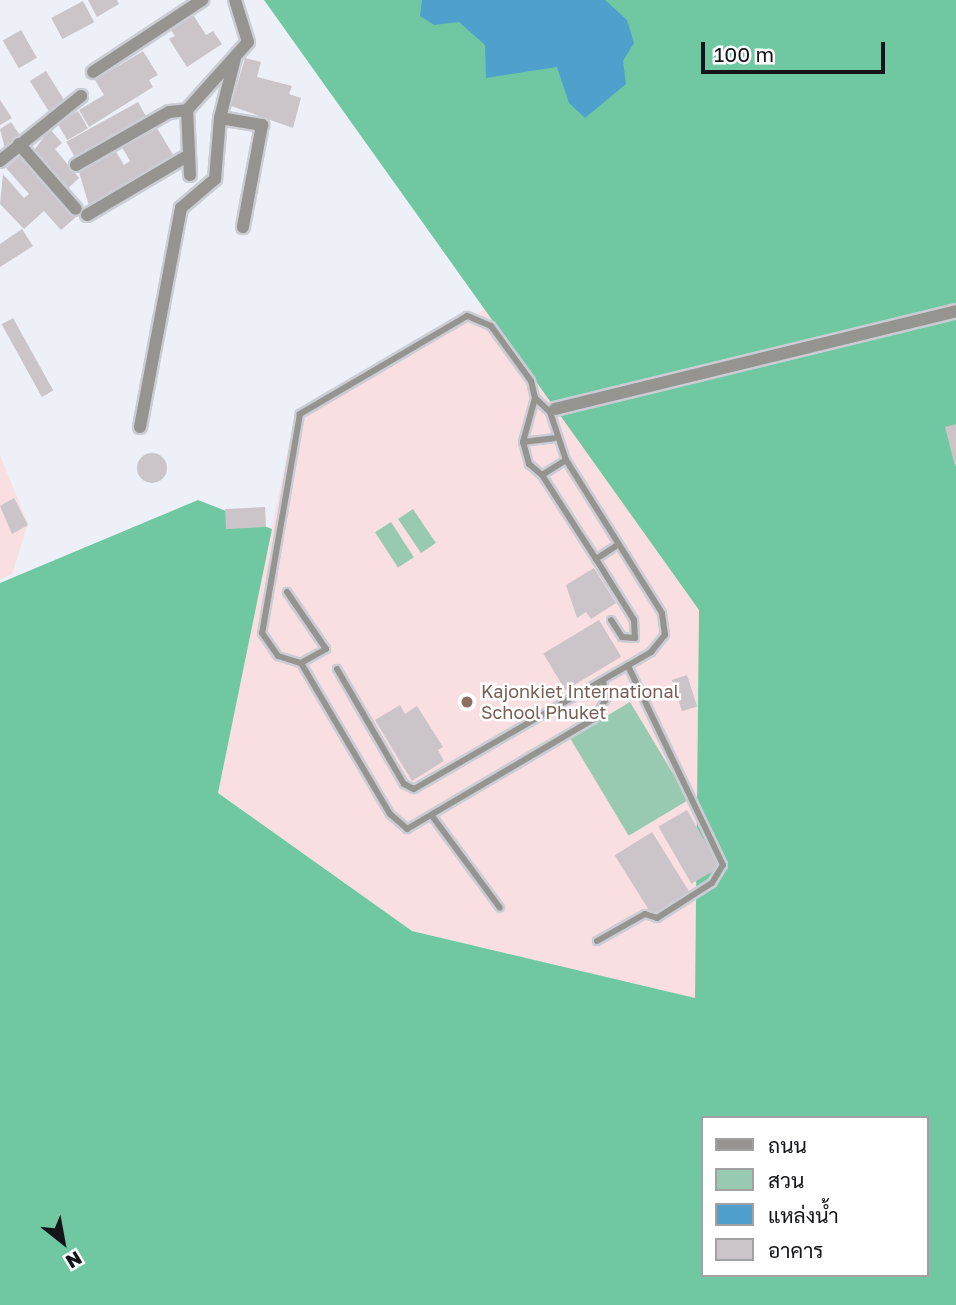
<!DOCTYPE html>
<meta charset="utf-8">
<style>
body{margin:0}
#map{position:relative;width:956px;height:1305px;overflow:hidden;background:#eef0f8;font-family:"Golos Text",Sarabun,sans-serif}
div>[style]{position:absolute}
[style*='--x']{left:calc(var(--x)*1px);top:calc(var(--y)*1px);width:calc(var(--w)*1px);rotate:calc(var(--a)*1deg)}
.education>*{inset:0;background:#f9dfe1}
.green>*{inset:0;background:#97cab1;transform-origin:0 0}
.forest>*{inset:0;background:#6fc8a1}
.water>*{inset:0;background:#4fa0cd}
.building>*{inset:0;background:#cbc4c9;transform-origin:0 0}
.round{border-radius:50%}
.roads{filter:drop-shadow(2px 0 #cbcdd4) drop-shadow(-2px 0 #cbcdd4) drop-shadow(0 2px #cbcdd4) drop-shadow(0 -2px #cbcdd4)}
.service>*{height:6px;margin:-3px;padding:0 3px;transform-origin:3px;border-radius:3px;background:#959491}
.minor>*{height:12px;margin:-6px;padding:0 6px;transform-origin:6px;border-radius:6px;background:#959491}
.dots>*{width:19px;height:19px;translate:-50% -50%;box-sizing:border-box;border:4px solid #fff;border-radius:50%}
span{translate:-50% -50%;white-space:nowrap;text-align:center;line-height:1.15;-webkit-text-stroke:5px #fff;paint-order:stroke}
.education-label{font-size:18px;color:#785e54}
.left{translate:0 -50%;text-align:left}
.legend{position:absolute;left:701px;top:1116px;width:228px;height:161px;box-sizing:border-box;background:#fff;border:2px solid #a1a1a3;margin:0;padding:9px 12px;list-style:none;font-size:21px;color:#141518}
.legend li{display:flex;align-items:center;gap:14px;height:35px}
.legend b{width:35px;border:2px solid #a1a1a3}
.north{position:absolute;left:28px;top:1207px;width:70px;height:70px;-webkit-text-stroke:5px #fff;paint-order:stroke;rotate:149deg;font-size:19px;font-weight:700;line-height:28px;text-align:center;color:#141518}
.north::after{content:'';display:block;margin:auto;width:24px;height:32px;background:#141518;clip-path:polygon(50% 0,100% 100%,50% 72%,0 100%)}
.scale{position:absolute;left:701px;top:42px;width:184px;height:32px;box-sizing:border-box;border:4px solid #141518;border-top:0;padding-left:9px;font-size:21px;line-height:24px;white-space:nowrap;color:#141518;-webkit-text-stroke:5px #fff;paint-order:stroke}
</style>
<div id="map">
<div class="education">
<div style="clip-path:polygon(485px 309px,700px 610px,695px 999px,412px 931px,218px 793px,293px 424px)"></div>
<div style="clip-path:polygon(0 455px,28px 524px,12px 574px,0 580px)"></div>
</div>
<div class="green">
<div style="left:413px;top:509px;width:41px;height:18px;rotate:56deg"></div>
<div style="left:391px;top:522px;width:42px;height:19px;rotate:57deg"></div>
<div style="left:630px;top:702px;width:114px;height:70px;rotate:59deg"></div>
</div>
<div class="forest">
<div style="clip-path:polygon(evenodd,264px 0,956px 0,956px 1305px,0 1305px,0 583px,198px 500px,272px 529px,218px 793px,412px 931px,695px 998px,699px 610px,264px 0,702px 1118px,926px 1118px,926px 1275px,702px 1275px,702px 1118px)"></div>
</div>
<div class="water">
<div style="clip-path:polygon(422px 0,605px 0,627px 20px,634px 43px,623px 61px,626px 84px,585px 118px,569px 103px,557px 67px,486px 78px,485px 45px,459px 22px,434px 25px,420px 16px)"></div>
</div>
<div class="building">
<div style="clip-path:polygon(88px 0,117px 0,119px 4px,97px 17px)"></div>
<div style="left:83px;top:1px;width:24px;height:36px;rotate:62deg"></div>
<div style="clip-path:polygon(192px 13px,206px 35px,213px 31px,222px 44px,187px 67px,169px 39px,175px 36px,169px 27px)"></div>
<div style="left:21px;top:30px;width:32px;height:21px;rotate:60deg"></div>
<div style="clip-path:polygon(143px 51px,158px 75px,149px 80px,153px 87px,89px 127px,79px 110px,104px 95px,95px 80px)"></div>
<div style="clip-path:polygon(245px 58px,261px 62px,257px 77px,292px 86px,289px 94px,301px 98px,293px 128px,231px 106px)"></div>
<div style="left:46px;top:71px;width:38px;height:19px;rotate:58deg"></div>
<div style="clip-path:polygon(0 100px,12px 118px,0 125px)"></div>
<div style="left:138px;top:102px;width:18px;height:82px;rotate:61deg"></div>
<div style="left:78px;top:111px;width:20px;height:24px;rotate:60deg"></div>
<div style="clip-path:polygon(11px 122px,22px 138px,5px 149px,0 129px)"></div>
<div style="clip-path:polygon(154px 123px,175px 158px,90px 209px,79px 172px,115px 150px,124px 165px,130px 161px,120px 144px)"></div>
<div style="clip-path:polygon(50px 129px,62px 143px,55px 149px,79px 178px,65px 191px,32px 153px)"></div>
<div style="clip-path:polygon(21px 155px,76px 217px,61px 230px,44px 211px,24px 229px,0 204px,3px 174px,24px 198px,29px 194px,6px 168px)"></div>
<div style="clip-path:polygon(22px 229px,33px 246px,0 267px,0 244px)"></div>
<div style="left:13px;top:318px;width:83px;height:13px;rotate:61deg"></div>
<div style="clip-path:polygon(956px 424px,956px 466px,955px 466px,945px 427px)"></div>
<div class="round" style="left:137px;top:453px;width:30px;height:30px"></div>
<div style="clip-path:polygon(14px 498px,28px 525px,12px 534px,0 506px)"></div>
<div style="left:265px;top:507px;width:20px;height:40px;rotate:87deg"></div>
<div style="clip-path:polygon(594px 568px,616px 603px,591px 619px,586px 612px,577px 618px,566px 585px)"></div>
<div style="left:599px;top:620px;width:43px;height:65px;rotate:59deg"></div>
<div style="left:687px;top:675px;width:33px;height:16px;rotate:72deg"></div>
<div style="clip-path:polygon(400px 705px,405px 714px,417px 706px,443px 747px,438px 750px,444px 761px,412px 781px,375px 720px)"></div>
<div style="left:687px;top:810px;width:66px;height:33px;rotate:60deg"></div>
<div style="left:652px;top:832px;width:71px;height:44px;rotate:58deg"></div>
</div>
<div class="roads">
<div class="service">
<div style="--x:535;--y:398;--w:17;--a:-103"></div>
<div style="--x:531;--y:381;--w:68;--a:-126"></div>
<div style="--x:491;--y:326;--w:26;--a:-157"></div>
<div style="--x:467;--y:316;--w:194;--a:149.6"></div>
<div style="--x:300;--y:414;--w:222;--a:99.8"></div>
<div style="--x:262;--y:633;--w:28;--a:55"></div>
<div style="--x:278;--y:656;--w:24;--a:17"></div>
<div style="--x:301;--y:663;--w:175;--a:59.5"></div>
<div style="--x:390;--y:814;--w:23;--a:41"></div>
<div style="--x:407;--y:829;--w:217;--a:-30.5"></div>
<div style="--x:594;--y:719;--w:23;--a:-59"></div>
<div style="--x:606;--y:699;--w:18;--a:-99"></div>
<div style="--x:535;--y:398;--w:21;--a:43"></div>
<div style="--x:550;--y:412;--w:51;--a:71.6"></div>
<div style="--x:566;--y:460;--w:28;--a:148"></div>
<div style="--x:542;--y:475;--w:17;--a:-140"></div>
<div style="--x:529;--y:464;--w:23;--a:-105"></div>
<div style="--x:523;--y:442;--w:46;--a:-74.7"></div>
<div style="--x:523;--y:442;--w:31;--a:-7"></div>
<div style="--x:542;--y:475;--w:100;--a:57.3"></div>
<div style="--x:596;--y:559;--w:27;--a:-33"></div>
<div style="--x:596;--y:559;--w:72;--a:58.1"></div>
<div style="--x:634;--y:620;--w:18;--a:87"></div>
<div style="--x:635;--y:638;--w:13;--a:-176"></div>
<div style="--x:622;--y:637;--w:20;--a:-123"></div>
<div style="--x:287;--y:592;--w:69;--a:55.6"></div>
<div style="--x:326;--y:649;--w:29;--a:151"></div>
<div style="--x:337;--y:669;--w:133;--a:59.8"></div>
<div style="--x:404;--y:784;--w:11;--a:27"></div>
<div style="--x:414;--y:789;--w:274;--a:-30"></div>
<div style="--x:651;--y:652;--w:22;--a:-51"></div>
<div style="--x:665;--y:635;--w:22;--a:-98"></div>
<div style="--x:662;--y:613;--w:181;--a:-122.1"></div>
<div style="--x:432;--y:816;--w:114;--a:53.5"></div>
<div style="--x:597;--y:941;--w:55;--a:-29.4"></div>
<div style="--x:645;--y:914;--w:13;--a:18"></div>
<div style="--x:657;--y:918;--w:65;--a:-32.5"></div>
<div style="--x:712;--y:883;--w:21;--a:-59"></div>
<div style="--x:723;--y:865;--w:221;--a:-115.5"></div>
</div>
<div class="minor">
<div style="--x:235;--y:58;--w:62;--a:104"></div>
<div style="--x:220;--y:118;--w:43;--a:9.5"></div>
<div style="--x:262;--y:125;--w:104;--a:100.6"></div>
<div style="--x:93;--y:72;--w:131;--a:-33.4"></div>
<div style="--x:19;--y:144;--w:86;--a:48.8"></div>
<div style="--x:0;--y:161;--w:104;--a:-38.7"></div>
<div style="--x:76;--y:165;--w:107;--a:-29.7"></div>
<div style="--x:169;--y:112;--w:18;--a:-6"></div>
<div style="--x:190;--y:175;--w:65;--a:-92.6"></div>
<div style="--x:187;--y:110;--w:91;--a:-48.1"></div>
<div style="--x:248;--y:42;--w:44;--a:-107.2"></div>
<div style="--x:87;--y:215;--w:118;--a:-30.5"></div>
<div style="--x:555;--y:409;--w:413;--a:-13.7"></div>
<div style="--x:140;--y:427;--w:223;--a:-79.4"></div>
<div style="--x:181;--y:208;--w:45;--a:-40.5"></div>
<div style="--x:215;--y:179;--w:61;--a:-85.3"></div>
</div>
</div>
<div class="dots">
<div style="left:467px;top:702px;background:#8d6e63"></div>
</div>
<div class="education-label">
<span class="left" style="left:481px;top:702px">Kajonkiet International<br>School Phuket</span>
</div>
<ul class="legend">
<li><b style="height:9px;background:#959491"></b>ถนน</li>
<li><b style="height:19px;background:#97cab1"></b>สวน</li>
<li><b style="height:19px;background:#4fa0cd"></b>แหล่งน้ำ</li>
<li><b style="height:19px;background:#cbc4c9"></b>อาคาร</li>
</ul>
<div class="north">N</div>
<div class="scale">100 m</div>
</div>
